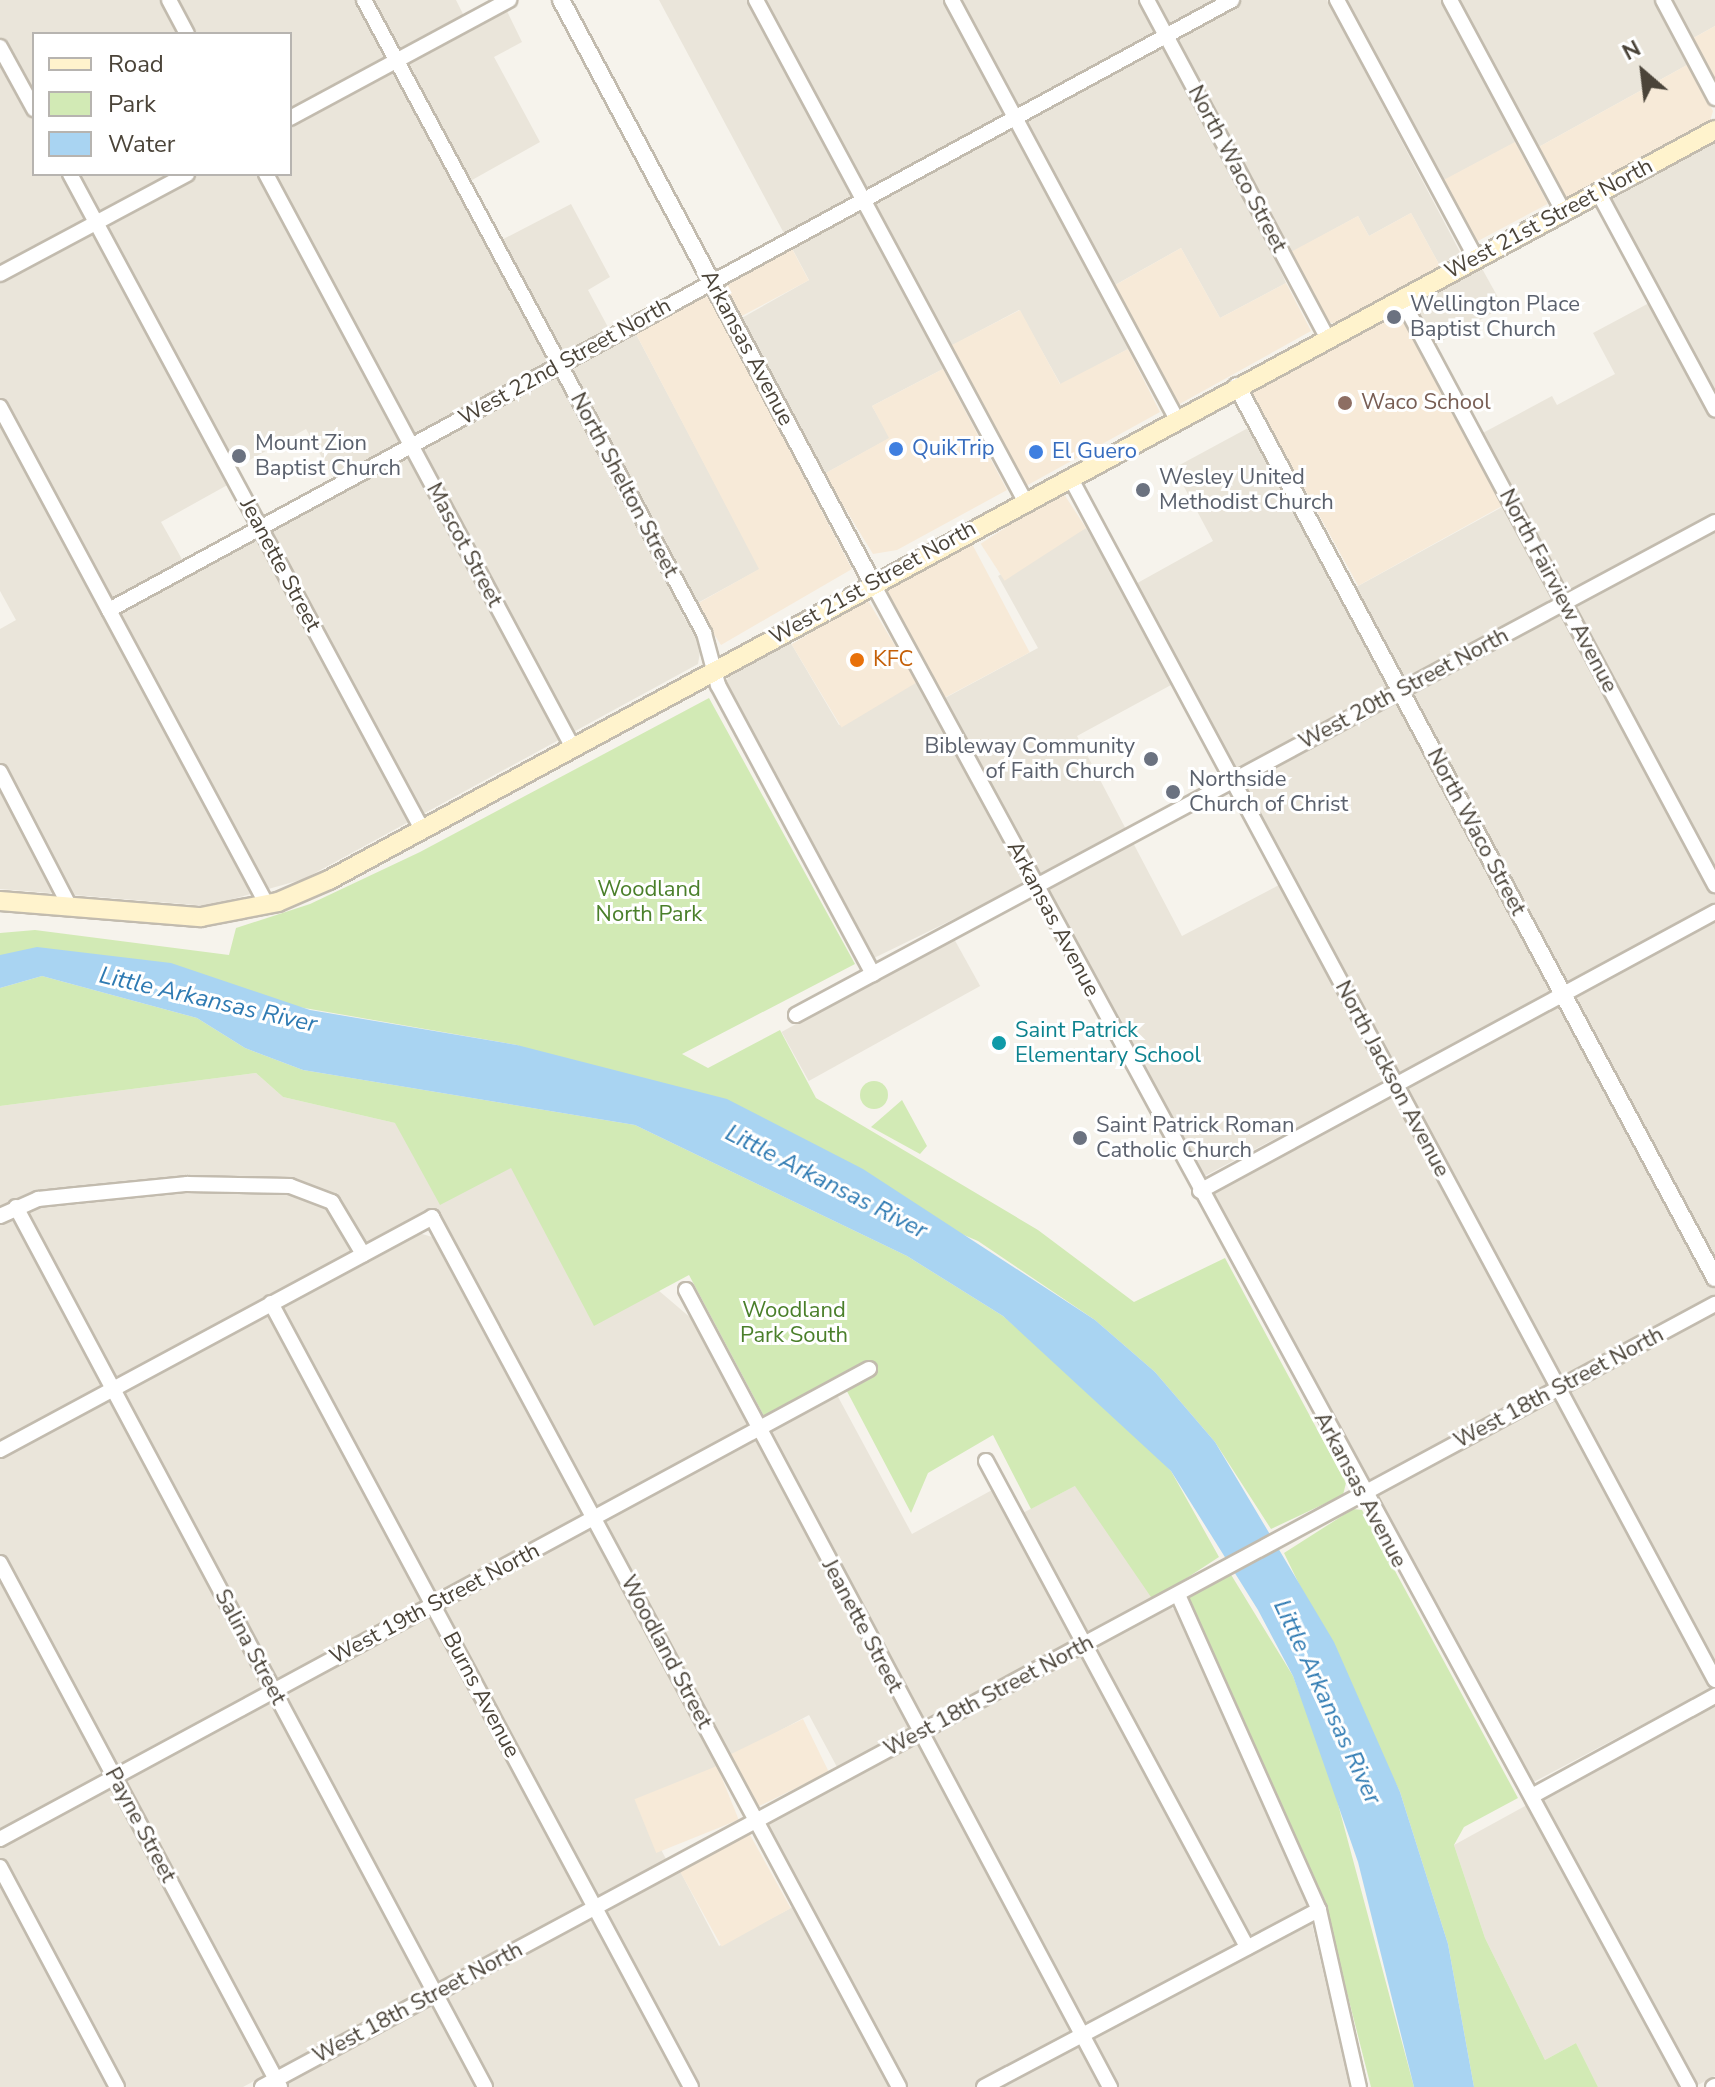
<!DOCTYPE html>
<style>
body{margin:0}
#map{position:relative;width:1715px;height:2087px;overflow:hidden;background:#f6f3ec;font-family:"Nunito Sans",sans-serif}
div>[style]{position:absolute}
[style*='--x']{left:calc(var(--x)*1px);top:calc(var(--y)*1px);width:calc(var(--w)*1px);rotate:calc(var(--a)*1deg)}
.residential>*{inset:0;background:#eae5da;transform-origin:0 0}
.commercial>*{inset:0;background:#f7ead8;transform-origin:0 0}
.green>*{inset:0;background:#d2eab5}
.round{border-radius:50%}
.water>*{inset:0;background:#a9d4f2}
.roads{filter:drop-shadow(2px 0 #c2bbae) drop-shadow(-2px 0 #c2bbae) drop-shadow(0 2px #c2bbae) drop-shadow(0 -2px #c2bbae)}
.minor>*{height:14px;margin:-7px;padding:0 7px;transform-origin:7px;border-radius:7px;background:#fff}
.tertiary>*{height:16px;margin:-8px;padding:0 8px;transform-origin:8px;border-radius:8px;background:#fff}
.secondary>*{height:18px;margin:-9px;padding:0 9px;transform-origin:9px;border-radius:9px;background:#fff3cd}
.dots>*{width:22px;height:22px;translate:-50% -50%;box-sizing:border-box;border:4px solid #fff;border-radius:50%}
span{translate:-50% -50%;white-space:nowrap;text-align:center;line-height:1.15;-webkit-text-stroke:6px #fff;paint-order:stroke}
.street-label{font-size:22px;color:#4b4439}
.worship-label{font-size:22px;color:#5b616d}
.left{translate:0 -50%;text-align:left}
.right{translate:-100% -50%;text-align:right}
.education-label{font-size:22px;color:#785e54}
.shop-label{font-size:22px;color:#366cbe}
.food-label{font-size:22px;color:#c56008}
.park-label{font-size:22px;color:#4a7f2a}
.culture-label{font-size:22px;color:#0d838f}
.water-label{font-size:24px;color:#2e7ab2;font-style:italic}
.legend{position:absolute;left:32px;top:32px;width:260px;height:144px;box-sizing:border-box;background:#fff;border:2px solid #b7b4b0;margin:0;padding:10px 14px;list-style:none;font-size:24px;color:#4b4439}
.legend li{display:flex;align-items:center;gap:16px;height:40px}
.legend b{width:40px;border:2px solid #b7b4b0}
.north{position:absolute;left:1603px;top:32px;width:80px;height:80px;-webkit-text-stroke:6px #fff;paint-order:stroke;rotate:332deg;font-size:22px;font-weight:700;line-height:32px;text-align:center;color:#4b4439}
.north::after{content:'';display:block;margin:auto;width:28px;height:36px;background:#4b4439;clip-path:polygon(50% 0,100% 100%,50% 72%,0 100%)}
</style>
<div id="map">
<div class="residential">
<div style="clip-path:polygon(0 0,456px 0,464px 16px,290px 109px,290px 34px,34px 34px,34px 174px,170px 174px,0 266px)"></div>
<div style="clip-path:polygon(659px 0,1327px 0,1460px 252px,1440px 266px,1411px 213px,1369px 236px,1358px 216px,1276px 261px,1286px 283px,1220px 318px,1181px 248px,1099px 294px,1128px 349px,1061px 385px,1019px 310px,936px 354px,943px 369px,872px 406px,890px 438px,824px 474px,740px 319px,809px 280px)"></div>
<div style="clip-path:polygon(1344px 0,1715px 0,1715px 26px,1677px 47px,1687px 65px,1535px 149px,1527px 136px,1441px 182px)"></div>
<div style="clip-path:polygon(evenodd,506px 9px,522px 42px,494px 57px,540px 142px,456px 189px,488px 247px,571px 204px,610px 277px,588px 290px,609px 329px,628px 319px,760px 569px,681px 612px,701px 646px,698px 664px,304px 879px,208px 906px,0 889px,0 629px,16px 620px,0 591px,0 282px,200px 174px,290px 174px,290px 125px,506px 9px,306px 429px,334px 479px,183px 561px,161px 522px,240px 478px,235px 468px,306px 429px)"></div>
<div style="clip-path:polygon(evenodd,1715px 140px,1715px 905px,1203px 1177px,1038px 878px,872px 959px,726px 683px,731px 670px,789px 640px,839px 725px,931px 674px,945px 698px,1038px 648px,998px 576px,1086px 528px,1123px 591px,1213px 541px,1174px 468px,1248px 428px,1338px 597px,1515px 500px,1479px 435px,1552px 396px,1557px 405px,1615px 374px,1593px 333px,1651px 302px,1610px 200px,1715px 140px,1171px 685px,1279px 885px,1182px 936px,1077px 736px,1171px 685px)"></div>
<div style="left:1480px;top:265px;width:48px;height:76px;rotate:61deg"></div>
<div style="clip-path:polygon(1715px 920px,1715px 1686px,1530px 1784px,1212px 1194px)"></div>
<div style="left:953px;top:937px;width:56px;height:196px;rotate:61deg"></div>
<div style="clip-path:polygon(256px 1073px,283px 1097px,464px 1139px,507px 1161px,692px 1319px,755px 1437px,836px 1393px,912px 1534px,992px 1490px,1009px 1520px,1096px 1475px,1151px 1532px,1183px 1582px,837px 1767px,809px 1715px,729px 1758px,435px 1208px,0 1441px,0 1106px)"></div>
<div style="clip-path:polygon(419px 1233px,432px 1237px,717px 1766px,639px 1808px,666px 1859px,243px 2087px,0 2087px,0 1457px)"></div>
<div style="clip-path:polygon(1170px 1607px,1181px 1613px,1306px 1898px,1350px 2087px,275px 2087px,679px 1869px,719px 1946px,791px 1908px,805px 1900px,768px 1829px,770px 1819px)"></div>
<div style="clip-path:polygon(1715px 1702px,1715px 2076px,1694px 2087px,1598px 2087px,1576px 2043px,1545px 2060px,1485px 1938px,1454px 1845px)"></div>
</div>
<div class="commercial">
<div style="clip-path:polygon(1715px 26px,1715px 86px,1690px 40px)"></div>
<div style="clip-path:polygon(1687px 65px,1713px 111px,1710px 121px,1565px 198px,1535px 149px)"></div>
<div style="left:1515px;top:142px;width:70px;height:84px;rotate:62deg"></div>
<div style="clip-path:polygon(1411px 213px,1440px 266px,1336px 324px,1324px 321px,1287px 254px,1358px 216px,1369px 236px)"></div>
<div style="left:790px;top:245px;width:40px;height:78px;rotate:62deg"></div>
<div style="clip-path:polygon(1181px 248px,1220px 318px,1286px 283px,1311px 331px,1176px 406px,1110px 288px)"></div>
<div style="clip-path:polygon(697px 296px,709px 297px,852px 569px,721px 645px,695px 605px,759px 569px,635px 332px)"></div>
<div style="clip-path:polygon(1020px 310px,1060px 384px,1128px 349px,1160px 412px,1026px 486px,948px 347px)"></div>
<div style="left:1398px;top:311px;width:221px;height:168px;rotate:61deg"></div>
<div style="clip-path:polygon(943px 369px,1007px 490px,897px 550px,873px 554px,824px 474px,889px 438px,872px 406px)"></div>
<div style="left:1062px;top:491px;width:44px;height:97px;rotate:57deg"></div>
<div style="left:971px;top:542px;width:125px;height:97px;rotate:62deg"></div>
<div style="left:867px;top:599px;width:97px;height:88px;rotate:59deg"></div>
<div style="left:803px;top:1719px;width:59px;height:84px;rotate:64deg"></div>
<div style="left:717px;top:1766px;width:58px;height:89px;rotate:68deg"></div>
<div style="left:749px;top:1833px;width:86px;height:79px;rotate:61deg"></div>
</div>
<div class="green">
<div style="clip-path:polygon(709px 698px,855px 964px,682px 1054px,708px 1068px,780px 1030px,816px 1098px,1038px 1230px,1134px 1302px,1225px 1258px,1346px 1483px,1343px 1495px,1271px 1529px,1215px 1442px,1155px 1372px,1095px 1320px,978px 1241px,517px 1045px,0 955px,0 933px,35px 930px,229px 955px,236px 928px,310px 904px,420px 852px)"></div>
<div style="clip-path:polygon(42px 976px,197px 1018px,245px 1048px,303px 1070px,635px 1125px,907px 1256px,1003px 1316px,1128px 1425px,1171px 1471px,1219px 1557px,1153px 1600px,1075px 1486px,1031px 1509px,993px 1435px,928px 1473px,911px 1513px,840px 1378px,765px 1418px,689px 1275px,594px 1326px,511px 1168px,440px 1205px,395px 1123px,283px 1097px,256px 1073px,0 1106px,0 988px)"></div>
<div class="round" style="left:860px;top:1081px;width:28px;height:28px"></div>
<div style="clip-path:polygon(902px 1100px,927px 1146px,920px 1154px,871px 1127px)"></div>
<div style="clip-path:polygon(1353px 1509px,1362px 1510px,1518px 1798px,1464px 1827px,1454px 1845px,1485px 1938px,1545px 2060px,1576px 2043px,1598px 2087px,1474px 2087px,1448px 1944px,1400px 1792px,1284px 1553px)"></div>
<div style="clip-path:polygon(1230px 1573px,1293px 1676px,1331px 1778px,1414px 2087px,1371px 2087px,1325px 1906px,1187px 1599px)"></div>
</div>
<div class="water">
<div style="clip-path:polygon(37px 947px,171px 963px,310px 1010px,517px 1045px,727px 1099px,863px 1169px,1095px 1320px,1155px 1372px,1215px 1442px,1334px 1642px,1400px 1792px,1448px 1944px,1474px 2087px,1414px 2087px,1358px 1862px,1293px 1676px,1258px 1610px,1171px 1471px,1003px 1316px,907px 1256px,635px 1125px,303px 1070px,245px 1048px,197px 1018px,42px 976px,0 988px,0 955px)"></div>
</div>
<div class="roads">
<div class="minor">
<div style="--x:169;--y:0;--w:38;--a:62"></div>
<div style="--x:364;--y:0;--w:719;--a:61.76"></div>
<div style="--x:704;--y:633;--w:54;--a:74.9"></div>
<div style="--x:718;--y:685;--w:328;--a:61.8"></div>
<div style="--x:756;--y:0;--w:569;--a:61.77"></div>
<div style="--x:952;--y:0;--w:476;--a:61.8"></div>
<div style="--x:1147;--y:0;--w:382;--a:61.9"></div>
<div style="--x:1337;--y:0;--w:293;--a:61.7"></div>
<div style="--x:1450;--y:0;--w:239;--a:61.8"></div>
<div style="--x:1663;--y:0;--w:111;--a:62"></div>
<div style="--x:0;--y:47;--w:71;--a:61.3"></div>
<div style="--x:290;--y:118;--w:249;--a:-28.3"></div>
<div style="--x:70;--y:174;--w:744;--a:61.75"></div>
<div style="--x:266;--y:174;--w:649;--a:61.85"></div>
<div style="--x:1598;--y:192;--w:247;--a:61.7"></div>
<div style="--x:0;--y:274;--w:212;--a:-28.1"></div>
<div style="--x:1401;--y:298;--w:666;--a:61.86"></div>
<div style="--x:0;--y:407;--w:565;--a:61.8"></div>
<div style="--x:1070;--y:477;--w:1365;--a:61.8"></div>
<div style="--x:873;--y:584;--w:1710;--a:61.5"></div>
<div style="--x:109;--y:610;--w:1278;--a:-28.51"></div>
<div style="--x:0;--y:772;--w:148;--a:62.6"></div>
<div style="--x:796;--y:1015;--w:1043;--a:-28.21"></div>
<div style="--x:1200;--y:1191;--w:586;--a:-28.45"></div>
<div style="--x:16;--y:1207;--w:997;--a:61.94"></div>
<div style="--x:0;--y:1216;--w:42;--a:-24.1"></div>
<div style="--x:38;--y:1199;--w:38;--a:-6"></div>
<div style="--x:76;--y:1195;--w:112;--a:-5.7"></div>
<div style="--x:187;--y:1184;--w:103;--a:1.1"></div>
<div style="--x:290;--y:1186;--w:45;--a:20.9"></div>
<div style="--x:332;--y:1202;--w:61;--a:59.2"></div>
<div style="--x:686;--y:1290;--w:903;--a:61.99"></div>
<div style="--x:271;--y:1303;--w:889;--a:61.82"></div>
<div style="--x:0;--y:1450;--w:491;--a:-28.3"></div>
<div style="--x:432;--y:1217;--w:987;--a:61.77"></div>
<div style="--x:986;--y:1461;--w:552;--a:61.76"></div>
<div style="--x:0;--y:1563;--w:594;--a:61.88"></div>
<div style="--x:1179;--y:1597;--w:343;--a:65.9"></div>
<div style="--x:1319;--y:1910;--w:181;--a:77.3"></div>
<div style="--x:1532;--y:1796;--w:209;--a:-28.7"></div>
<div style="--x:0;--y:1839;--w:988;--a:-28.41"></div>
<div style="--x:0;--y:1867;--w:249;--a:62"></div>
<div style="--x:262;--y:2087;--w:1651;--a:-28.32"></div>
<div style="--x:984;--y:2087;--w:379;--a:-27.9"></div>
<div style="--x:1713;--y:2087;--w:2;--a:-27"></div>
</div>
<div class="tertiary">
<div style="--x:561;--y:0;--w:662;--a:61.89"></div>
<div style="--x:1237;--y:386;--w:1012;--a:61.81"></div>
</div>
<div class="secondary">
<div style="--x:0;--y:901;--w:202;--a:4.6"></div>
<div style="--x:201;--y:917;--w:78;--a:-11"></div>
<div style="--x:278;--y:902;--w:56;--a:-23.3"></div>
<div style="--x:329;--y:880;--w:1576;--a:-28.42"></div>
</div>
</div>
<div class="dots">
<div style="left:1394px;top:317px;background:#6b7280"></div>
<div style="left:1345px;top:403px;background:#8d6e63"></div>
<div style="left:896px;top:449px;background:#3f7fe0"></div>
<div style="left:1036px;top:452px;background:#3f7fe0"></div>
<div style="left:239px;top:456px;background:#6b7280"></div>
<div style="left:1143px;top:490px;background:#6b7280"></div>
<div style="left:857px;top:660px;background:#e8710a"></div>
<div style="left:1151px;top:759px;background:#6b7280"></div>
<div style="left:1173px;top:792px;background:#6b7280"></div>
<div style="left:999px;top:1043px;background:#0f9aa8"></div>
<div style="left:1080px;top:1138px;background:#6b7280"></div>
</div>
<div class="street-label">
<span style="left:1237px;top:169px;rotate:62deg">North Waco Street</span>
<span style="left:1549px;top:219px;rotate:-28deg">West 21st Street North</span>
<span style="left:747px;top:348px;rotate:62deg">Arkansas Avenue</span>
<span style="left:565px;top:362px;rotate:-29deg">West 22nd Street North</span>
<span style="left:624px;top:485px;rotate:62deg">North Shelton Street</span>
<span style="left:464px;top:545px;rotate:62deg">Mascot Street</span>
<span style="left:280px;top:565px;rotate:62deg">Jeanette Street</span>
<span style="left:873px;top:583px;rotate:-29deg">West 21st Street North</span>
<span style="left:1558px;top:591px;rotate:62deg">North Fairview Avenue</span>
<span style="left:1404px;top:689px;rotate:-28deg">West 20th Street North</span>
<span style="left:1476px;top:832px;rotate:62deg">North Waco Street</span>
<span style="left:1053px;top:919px;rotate:62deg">Arkansas Avenue</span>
<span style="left:1392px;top:1079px;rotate:62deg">North Jackson Avenue</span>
<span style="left:1559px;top:1388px;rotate:-28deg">West 18th Street North</span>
<span style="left:1360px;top:1490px;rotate:62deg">Arkansas Avenue</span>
<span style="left:435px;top:1604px;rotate:-28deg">West 19th Street North</span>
<span style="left:862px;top:1626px;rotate:62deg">Jeanette Street</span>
<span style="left:250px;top:1647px;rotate:62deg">Salina Street</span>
<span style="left:666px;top:1652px;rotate:62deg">Woodland Street</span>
<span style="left:481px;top:1695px;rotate:62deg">Burns Avenue</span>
<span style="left:989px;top:1696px;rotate:-28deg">West 18th Street North</span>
<span style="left:140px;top:1825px;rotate:62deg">Payne Street</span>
<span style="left:418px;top:2003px;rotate:-28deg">West 18th Street North</span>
</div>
<div class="worship-label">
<span class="left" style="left:1410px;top:317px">Wellington Place<br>Baptist Church</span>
<span class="left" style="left:255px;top:456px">Mount Zion<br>Baptist Church</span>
<span class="left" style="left:1159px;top:490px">Wesley United<br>Methodist Church</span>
<span class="right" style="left:1135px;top:759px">Bibleway Community<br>of Faith Church</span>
<span class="left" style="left:1189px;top:792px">Northside<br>Church of Christ</span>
<span class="left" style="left:1096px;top:1138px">Saint Patrick Roman<br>Catholic Church</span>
</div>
<div class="education-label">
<span class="left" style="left:1361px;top:403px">Waco School</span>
</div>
<div class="shop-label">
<span class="left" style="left:912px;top:449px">QuikTrip</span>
<span class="left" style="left:1052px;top:452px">El Guero</span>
</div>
<div class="food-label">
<span class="left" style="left:873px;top:660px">KFC</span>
</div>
<div class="park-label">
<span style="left:649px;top:902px">Woodland<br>North Park</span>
<span style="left:794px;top:1323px">Woodland<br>Park South</span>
</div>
<div class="culture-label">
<span class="left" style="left:1015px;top:1043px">Saint Patrick<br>Elementary School</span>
</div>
<div class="water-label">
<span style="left:208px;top:1000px;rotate:13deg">Little Arkansas River</span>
<span style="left:826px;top:1182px;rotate:27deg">Little Arkansas River</span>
<span style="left:1327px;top:1702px;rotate:65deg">Little Arkansas River</span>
</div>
<ul class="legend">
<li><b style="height:10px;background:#fff3cd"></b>Road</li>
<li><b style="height:22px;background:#d2eab5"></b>Park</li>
<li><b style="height:22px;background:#a9d4f2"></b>Water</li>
</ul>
<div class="north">N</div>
</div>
